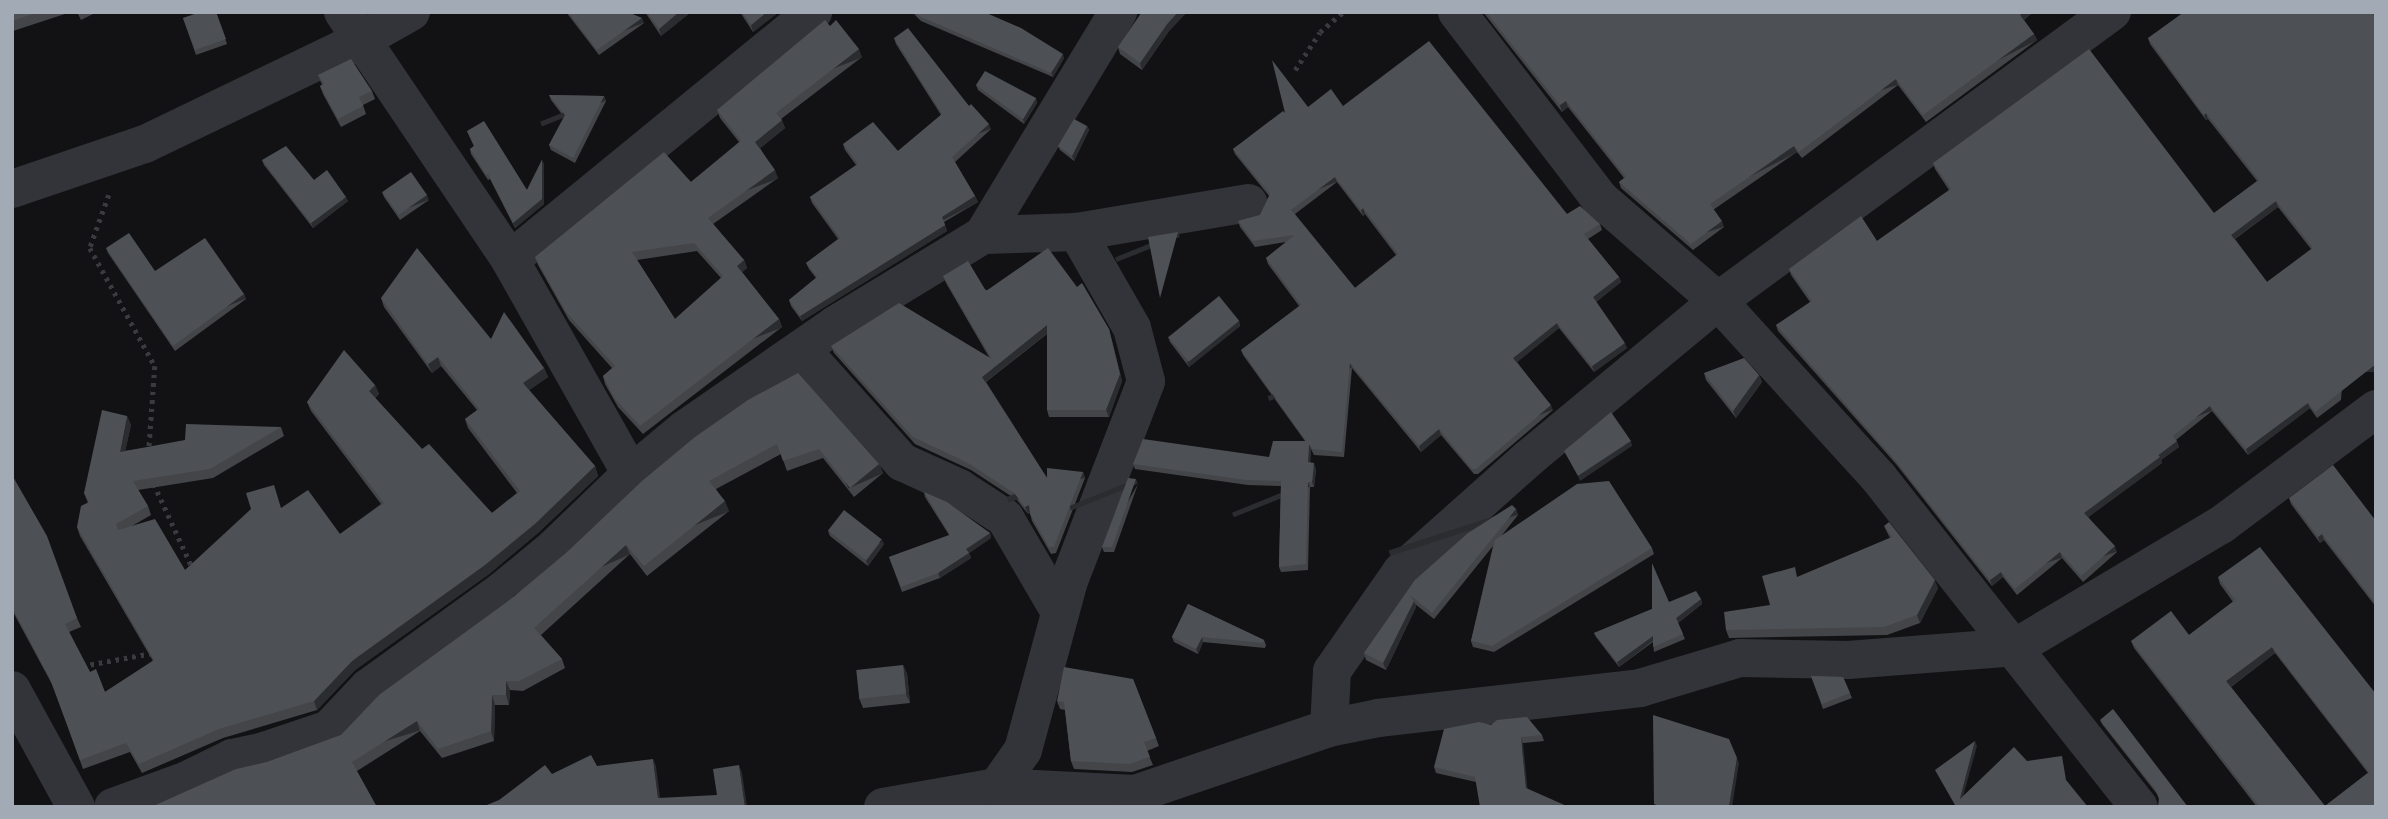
<!DOCTYPE html>
<style>
body{margin:0}
#map{position:relative;width:2388px;height:819px;overflow:hidden;background:#121214;font-family:Barlow,sans-serif}
div>[style]{position:absolute}
[style*='--x']{left:calc(var(--x)*1px);top:calc(var(--y)*1px);width:calc(var(--w)*1px);rotate:calc(var(--a)*1deg)}
.path>*{height:4.5px;margin-top:-2.25px;transform-origin:0;background:repeating-linear-gradient(90deg,#393b40 0 3.5px,transparent 0 8.5px)}
.minor>*{height:38px;margin:-19px;padding:0 19px;transform-origin:19px;border-radius:19px;background:#333439}
.wall>*{inset:0;background:#434549}
.shaded-wall>*{inset:0;background:#2b2c2f;transform-origin:0 0}
.building>*{inset:0;background:#4d5055;transform-origin:0 0}
span{translate:-50% -50%;white-space:nowrap;text-align:center;line-height:1.15;-webkit-text-stroke:6px #0d0d0f;paint-order:stroke}
.frame{position:absolute;inset:0;border:14px solid #a2aab5;pointer-events:none}
</style>
<div id="map">
<div class="path">
<div style="--x:1295;--y:70;--w:45;--a:-56.7"></div>
<div style="--x:1320;--y:32;--w:30;--a:-41"></div>
<div style="--x:109;--y:195;--w:56;--a:109.7"></div>
<div style="--x:90;--y:248;--w:135;--a:61.2"></div>
<div style="--x:155;--y:366;--w:83;--a:94.1"></div>
<div style="--x:154;--y:484;--w:94;--a:65.4"></div>
<div style="--x:82;--y:666;--w:72;--a:-10.4"></div>
</div>
<div class="minor">
<div style="--x:343;--y:12;--w:299;--a:56"></div>
<div style="--x:510;--y:260;--w:246;--a:60.5"></div>
<div style="--x:1457;--y:12;--w:234;--a:52.6"></div>
<div style="--x:1599;--y:198;--w:157;--a:40.9"></div>
<div style="--x:1718;--y:301;--w:239;--a:47.7"></div>
<div style="--x:1879;--y:478;--w:419;--a:51.7"></div>
<div style="--x:12;--y:189;--w:140;--a:-18.7"></div>
<div style="--x:145;--y:144;--w:242;--a:-25.7"></div>
<div style="--x:363;--y:39;--w:55;--a:-29.4"></div>
<div style="--x:983;--y:235;--w:94;--a:-1.8"></div>
<div style="--x:1077;--y:232;--w:174;--a:-9.6"></div>
<div style="--x:510;--y:260;--w:392;--a:-39.3"></div>
<div style="--x:801;--y:349;--w:152;--a:48.2"></div>
<div style="--x:902;--y:462;--w:63;--a:24.5"></div>
<div style="--x:959;--y:488;--w:55;--a:33.1"></div>
<div style="--x:1005;--y:518;--w:109;--a:59.7"></div>
<div style="--x:12;--y:690;--w:133;--a:61.3"></div>
<div style="--x:1329;--y:728;--w:57;--a:-87"></div>
<div style="--x:1332;--y:671;--w:121;--a:-55.1"></div>
<div style="--x:1401;--y:572;--w:171;--a:-41.7"></div>
<div style="--x:1529;--y:458;--w:246;--a:-39.7"></div>
<div style="--x:1718;--y:301;--w:489;--a:-36.3"></div>
<div style="--x:997;--y:787;--w:45;--a:-54.9"></div>
<div style="--x:1023;--y:750;--w:175;--a:-74.8"></div>
<div style="--x:1069;--y:581;--w:214;--a:-68.9"></div>
<div style="--x:1146;--y:381;--w:55;--a:-104.8"></div>
<div style="--x:1132;--y:328;--w:111;--a:-119.8"></div>
<div style="--x:113;--y:807;--w:79;--a:-20"></div>
<div style="--x:187;--y:780;--w:50;--a:-26.1"></div>
<div style="--x:232;--y:758;--w:33;--a:-12"></div>
<div style="--x:264;--y:751;--w:69;--a:-18.7"></div>
<div style="--x:329;--y:729;--w:57;--a:-46.4"></div>
<div style="--x:368;--y:688;--w:165;--a:-35.9"></div>
<div style="--x:502;--y:591;--w:67;--a:-39.6"></div>
<div style="--x:554;--y:548;--w:107;--a:-43.9"></div>
<div style="--x:631;--y:474;--w:70;--a:-39.8"></div>
<div style="--x:685;--y:429;--w:183;--a:-34.7"></div>
<div style="--x:835;--y:325;--w:173;--a:-31.3"></div>
<div style="--x:983;--y:235;--w:261;--a:-58.8"></div>
<div style="--x:883;--y:807;--w:116;--a:-10"></div>
<div style="--x:997;--y:787;--w:138;--a:2.9"></div>
<div style="--x:1135;--y:794;--w:205;--a:-18.8"></div>
<div style="--x:1329;--y:728;--w:50;--a:-11.5"></div>
<div style="--x:1378;--y:718;--w:264;--a:-6.5"></div>
<div style="--x:1640;--y:688;--w:104;--a:-16.7"></div>
<div style="--x:1740;--y:658;--w:108;--a:1.1"></div>
<div style="--x:1848;--y:660;--w:169;--a:-4.4"></div>
<div style="--x:2016;--y:647;--w:239;--a:-30.8"></div>
<div style="--x:2221;--y:525;--w:194;--a:-36.8"></div>
</div>
<div class="wall">
<div style="clip-path:polygon(12px 12px,71px 12px,13px 31px,12px 28px)"></div>
<div style="clip-path:polygon(77px 12px,97px 12px,81px 20px)"></div>
<div style="clip-path:polygon(216px 12px,227px 44px,196px 55px,183px 18px)"></div>
<div style="clip-path:polygon(566px 12px,628px 12px,644px 23px,599px 55px)"></div>
<div style="clip-path:polygon(645px 12px,691px 12px,661px 36px)"></div>
<div style="clip-path:polygon(740px 12px,779px 12px,753px 32px)"></div>
<div style="clip-path:polygon(912px 12px,984px 12px,1064px 58px,1053px 77px,921px 21px)"></div>
<div style="clip-path:polygon(1142px 12px,1187px 12px,1169px 31px,1142px 70px,1120px 54px,1118px 47px)"></div>
<div style="clip-path:polygon(1483px 12px,2033px 12px,2024px 20px,2034px 34px,2037px 40px,1926px 122px,1898px 85px,1802px 158px,1797px 152px,1713px 210px,1724px 227px,1693px 250px,1621px 188px,1619px 182px,1624px 178px,1568px 107px,1562px 112px)"></div>
<div style="clip-path:polygon(evenodd,2372px 12px,2341px 400px,2317px 418px,2310px 408px,2248px 455px,2212px 411px,2176px 440px,2179px 447px,2161px 460px,2162px 463px,2088px 517px,2117px 552px,2083px 582px,2062px 558px,2017px 595px,2003px 577px,1992px 586px,1896px 464px,1778px 331px,1776px 325px,1810px 302px,1791px 275px,1789px 269px,1877px 241px,1949px 190px,1935px 169px,1933px 163px,2214px 213px,2257px 181px,2208px 119px,2206px 120px,2150px 44px,2148px 38px,2372px 12px,2278px 207px,2311px 249px,2267px 282px,2235px 239px,2278px 207px)"></div>
<div style="clip-path:polygon(evenodd,830px 26px,862px 57px,781px 119px,785px 128px,760px 148px,778px 178px,713px 224px,744px 260px,747px 268px,742px 272px,779px 319px,782px 327px,643px 434px,618px 407px,605px 384px,603px 376px,612px 368px,569px 320px,538px 265px,535px 257px,691px 182px,739px 142px,720px 118px,717px 110px,830px 26px,697px 251px,721px 278px,675px 319px,637px 260px,697px 251px)"></div>
<div style="clip-path:polygon(894px 38px,969px 106px,991px 129px,955px 162px,975px 196px,978px 202px,944px 222px,947px 231px,802px 321px,791px 306px,789px 300px,816px 278px,809px 269px,806px 263px,838px 239px,812px 203px,810px 197px,856px 165px,845px 150px,843px 144px,898px 151px,941px 115px,896px 44px)"></div>
<div style="clip-path:polygon(318px 75px,372px 91px,375px 99px,363px 105px,366px 114px,341px 127px,323px 94px,320px 86px,322px 85px)"></div>
<div style="clip-path:polygon(976px 85px,1036px 98px,1037px 103px,1024px 124px,978px 90px)"></div>
<div style="clip-path:polygon(549px 95px,604px 96px,606px 101px,575px 163px,551px 150px,549px 145px,564px 117px,551px 100px)"></div>
<div style="clip-path:polygon(evenodd,1343px 106px,1567px 214px,1600px 224px,1602px 230px,1588px 239px,1619px 277px,1621px 282px,1596px 302px,1627px 348px,1594px 372px,1559px 328px,1517px 362px,1553px 410px,1478px 474px,1474px 474px,1441px 435px,1421px 452px,1352px 368px,1344px 457px,1314px 455px,1311px 449px,1310px 463px,1316px 469px,1314px 487px,1310px 487px,1308px 570px,1281px 572px,1279px 567px,1281px 486px,1248px 485px,1135px 469px,1133px 464px,1269px 457px,1305px 441px,1243px 355px,1241px 350px,1299px 306px,1268px 264px,1266px 258px,1286px 242px,1255px 247px,1240px 227px,1238px 221px,1260px 215px,1269px 196px,1235px 154px,1233px 149px,1285px 113px,1308px 107px,1343px 106px,1337px 182px,1363px 216px,1365px 214px,1396px 255px,1355px 288px,1295px 214px,1337px 182px)"></div>
<div style="clip-path:polygon(1087px 126px,1089px 130px,1074px 161px,1060px 150px,1058px 146px)"></div>
<div style="clip-path:polygon(467px 131px,527px 190px,542px 160px,544px 165px,544px 204px,515px 228px,490px 179px,488px 180px,471px 154px,470px 149px,474px 146px)"></div>
<div style="clip-path:polygon(262px 160px,314px 180px,348px 201px,313px 228px,264px 165px)"></div>
<div style="clip-path:polygon(382px 192px,429px 200px,400px 220px,384px 197px)"></div>
<div style="clip-path:polygon(106px 248px,155px 271px,244px 294px,246px 299px,175px 351px,108px 253px)"></div>
<div style="clip-path:polygon(943px 276px,1109px 329px,1122px 381px,1109px 417px,1049px 417px,1047px 410px,1047px 334px,986px 382px,1047px 478px,1083px 472px,1085px 478px,1056px 553px,1051px 554px,1032px 521px,1030px 513px,1028px 514px,1017px 500px,971px 470px,915px 444px,834px 353px,831px 346px,989px 357px,946px 283px)"></div>
<div style="clip-path:polygon(381px 298px,491px 339px,544px 368px,548px 377px,529px 390px,595px 466px,598px 476px,539px 532px,489px 574px,355px 670px,317px 710px,223px 738px,142px 773px,130px 752px,83px 769px,54px 688px,12px 610px,12px 475px,77px 618px,81px 627px,69px 632px,90px 672px,105px 692px,153px 661px,80px 536px,77px 527px,88px 503px,84px 493px,127px 416px,131px 425px,125px 451px,281px 427px,284px 436px,213px 478px,138px 490px,148px 506px,151px 515px,132px 526px,185px 570px,281px 508px,340px 534px,381px 504px,311px 411px,307px 402px,375px 385px,379px 394px,375px 398px,422px 449px,492px 513px,517px 493px,468px 428px,465px 419px,477px 410px,441px 366px,432px 373px,384px 307px)"></div>
<div style="clip-path:polygon(1239px 321px,1240px 326px,1189px 367px,1170px 342px,1168px 337px)"></div>
<div style="clip-path:polygon(1704px 373px,1759px 375px,1762px 382px,1736px 418px,1706px 380px)"></div>
<div style="clip-path:polygon(748px 400px,879px 464px,883px 473px,854px 497px,823px 458px,787px 471px,781px 454px,716px 489px,729px 511px,647px 576px,630px 554px,541px 635px,562px 659px,565px 668px,523px 691px,510px 690px,509px 705px,495px 705px,494px 741px,442px 758px,420px 731px,357px 771px,267px 762px,341px 735px,511px 599px)"></div>
<div style="clip-path:polygon(1138px 484px,1114px 552px,1104px 552px,1102px 547px)"></div>
<div style="clip-path:polygon(924px 492px,990px 533px,991px 538px,969px 553px,971px 558px,940px 578px,902px 592px,889px 557px,949px 535px,925px 497px)"></div>
<div style="clip-path:polygon(2289px 498px,2376px 521px,2376px 607px,2324px 540px,2320px 543px,2291px 504px)"></div>
<div style="clip-path:polygon(1516px 509px,1518px 515px,1502px 535px,1652px 548px,1654px 554px,1494px 652px,1473px 647px,1471px 641px,1493px 546px,1434px 619px,1415px 604px,1416px 607px,1386px 670px,1366px 660px,1364px 653px,1415px 580px)"></div>
<div style="clip-path:polygon(1884px 526px,1938px 588px,1920px 623px,1887px 635px,1729px 638px,1726px 630px,1770px 605px,1798px 577px,1890px 538px)"></div>
<div style="clip-path:polygon(828px 531px,884px 544px,868px 566px,830px 536px)"></div>
<div style="clip-path:polygon(evenodd,2218px 577px,2376px 694px,2376px 807px,2257px 807px,2134px 648px,2131px 641px,2189px 635px,2233px 602px,2220px 584px,2218px 577px,2275px 653px,2368px 773px,2325px 806px,2231px 687px,2275px 653px)"></div>
<div style="clip-path:polygon(1701px 599px,1702px 604px,1678px 623px,1685px 639px,1654px 652px,1653px 642px,1619px 667px,1596px 637px,1594px 633px,1669px 602px)"></div>
<div style="clip-path:polygon(1188px 604px,1264px 640px,1266px 645px,1265px 648px,1203px 642px,1198px 654px,1174px 642px,1172px 637px)"></div>
<div style="clip-path:polygon(903px 665px,907px 674px,910px 703px,863px 708px,859px 698px)"></div>
<div style="clip-path:polygon(1811px 676px,1843px 677px,1852px 698px,1823px 709px)"></div>
<div style="clip-path:polygon(1133px 679px,1159px 746px,1147px 751px,1153px 765px,1132px 772px,1074px 769px,1071px 761px,1065px 710px,1060px 709px,1057px 701px)"></div>
<div style="clip-path:polygon(2100px 720px,2188px 807px,2159px 799px,2157px 794px,2102px 724px)"></div>
<div style="clip-path:polygon(1491px 725px,1542px 735px,1544px 741px,1523px 743px,1476px 782px,1436px 773px,1434px 767px)"></div>
</div>
<div class="shaded-wall">
<div style="clip-path:polygon(679px 12px,691px 12px,661px 36px,659px 29px)"></div>
<div style="clip-path:polygon(767px 12px,779px 12px,753px 32px,751px 25px)"></div>
<div style="clip-path:polygon(1178px 12px,1187px 12px,1169px 31px,1142px 70px,1140px 63px,1167px 24px)"></div>
<div style="clip-path:polygon(2024px 12px,2033px 12px,2023px 21px,2020px 15px)"></div>
<div style="left:642px;top:18px;width:5px;height:55px;rotate:68deg"></div>
<div style="left:2034px;top:34px;width:7px;height:137px;rotate:63deg"></div>
<div style="left:859px;top:49px;width:9px;height:105px;rotate:69deg"></div>
<div style="clip-path:polygon(1063px 54px,1064px 58px,1053px 77px,1051px 73px)"></div>
<div style="left:1896px;top:79px;width:6px;height:121px;rotate:72deg"></div>
<div style="left:604px;top:96px;width:5px;height:69px;rotate:68deg"></div>
<div style="clip-path:polygon(1036px 98px,1037px 103px,1024px 124px,1023px 119px)"></div>
<div style="clip-path:polygon(1566px 101px,1568px 107px,1562px 112px,1560px 105px)"></div>
<div style="clip-path:polygon(2206px 113px,2208px 119px,2206px 120px,2204px 115px)"></div>
<div style="clip-path:polygon(782px 120px,785px 128px,758px 150px,755px 142px)"></div>
<div style="left:989px;top:124px;width:5px;height:50px;rotate:68deg"></div>
<div style="clip-path:polygon(1087px 126px,1089px 130px,1074px 161px,1072px 156px)"></div>
<div style="left:1794px;top:146px;width:7px;height:102px;rotate:63deg"></div>
<div style="clip-path:polygon(542px 160px,544px 165px,544px 204px,515px 228px,513px 223px)"></div>
<div style="left:775px;top:170px;width:9px;height:82px;rotate:69deg"></div>
<div style="left:1335px;top:177px;width:5px;height:55px;rotate:68deg"></div>
<div style="left:427px;top:195px;width:5px;height:35px;rotate:68deg"></div>
<div style="left:975px;top:196px;width:7px;height:39px;rotate:63deg"></div>
<div style="clip-path:polygon(346px 197px,348px 201px,313px 228px,311px 223px)"></div>
<div style="clip-path:polygon(2276px 201px,2278px 207px,2233px 240px,2231px 235px)"></div>
<div style="clip-path:polygon(1363px 208px,1365px 214px,1363px 216px,1361px 210px)"></div>
<div style="left:1722px;top:221px;width:6px;height:39px;rotate:72deg"></div>
<div style="clip-path:polygon(945px 225px,947px 231px,802px 321px,800px 316px)"></div>
<div style="left:1178px;top:232px;width:5px;height:68px;rotate:68deg"></div>
<div style="clip-path:polygon(744px 260px,747px 268px,740px 274px,737px 266px)"></div>
<div style="clip-path:polygon(1619px 277px,1621px 282px,1595px 303px,1593px 297px)"></div>
<div style="left:244px;top:294px;width:5px;height:88px;rotate:68deg"></div>
<div style="left:779px;top:319px;width:9px;height:175px;rotate:69deg"></div>
<div style="clip-path:polygon(1239px 321px,1240px 326px,1189px 367px,1187px 362px)"></div>
<div style="clip-path:polygon(1557px 323px,1559px 328px,1515px 364px,1513px 358px)"></div>
<div style="clip-path:polygon(1047px 325px,1049px 332px,984px 383px,982px 377px)"></div>
<div style="clip-path:polygon(1109px 329px,1122px 381px,1109px 417px,1106px 410px)"></div>
<div style="clip-path:polygon(1625px 343px,1627px 348px,1594px 372px,1592px 366px)"></div>
<div style="clip-path:polygon(438px 357px,441px 366px,432px 373px,428px 364px)"></div>
<div style="left:1350px;top:363px;width:5px;height:89px;rotate:68deg"></div>
<div style="left:2376px;top:364px;width:8px;height:78px;rotate:90deg"></div>
<div style="clip-path:polygon(544px 368px,548px 377px,527px 392px,523px 383px)"></div>
<div style="clip-path:polygon(1759px 375px,1762px 382px,1736px 418px,1733px 411px)"></div>
<div style="clip-path:polygon(375px 385px,379px 394px,372px 400px,369px 391px)"></div>
<div style="clip-path:polygon(2308px 403px,2310px 408px,2248px 455px,2246px 449px)"></div>
<div style="left:1551px;top:405px;width:5px;height:99px;rotate:68deg"></div>
<div style="left:2210px;top:406px;width:5px;height:48px;rotate:68deg"></div>
<div style="clip-path:polygon(127px 416px,131px 425px,123px 461px,120px 452px)"></div>
<div style="clip-path:polygon(1439px 429px,1441px 435px,1421px 452px,1419px 446px)"></div>
<div style="clip-path:polygon(1631px 441px,1632px 446px,1580px 481px,1578px 476px)"></div>
<div style="clip-path:polygon(2177px 441px,2179px 447px,2161px 460px,2162px 463px,2086px 519px,2084px 513px)"></div>
<div style="clip-path:polygon(1309px 444px,1311px 449px,1310px 468px,1308px 462px)"></div>
<div style="clip-path:polygon(1314px 463px,1316px 469px,1314px 487px,1312px 482px)"></div>
<div style="left:879px;top:464px;width:10px;height:38px;rotate:66deg"></div>
<div style="clip-path:polygon(595px 466px,598px 476px,539px 532px,489px 574px,355px 670px,317px 710px,314px 701px,352px 661px)"></div>
<div style="left:1083px;top:472px;width:6px;height:80px;rotate:72deg"></div>
<div style="left:1136px;top:479px;width:5px;height:72px;rotate:68deg"></div>
<div style="left:1308px;top:482px;width:5px;height:82px;rotate:68deg"></div>
<div style="left:725px;top:501px;width:11px;height:104px;rotate:68deg"></div>
<div style="clip-path:polygon(1029px 505px,1032px 511px,1028px 514px,1025px 507px)"></div>
<div style="left:1516px;top:509px;width:6px;height:134px;rotate:72deg"></div>
<div style="clip-path:polygon(990px 533px,991px 538px,969px 553px,971px 558px,940px 578px,938px 573px,966px 549px)"></div>
<div style="clip-path:polygon(2322px 534px,2324px 540px,2320px 543px,2318px 537px)"></div>
<div style="clip-path:polygon(882px 540px,884px 544px,868px 566px,866px 561px)"></div>
<div style="left:626px;top:545px;width:10px;height:124px;rotate:66deg"></div>
<div style="left:2115px;top:546px;width:6px;height:45px;rotate:72deg"></div>
<div style="left:2060px;top:552px;width:6px;height:58px;rotate:72deg"></div>
<div style="clip-path:polygon(2001px 572px,2003px 577px,1992px 586px,1990px 580px)"></div>
<div style="clip-path:polygon(1935px 580px,1938px 588px,1920px 623px,1917px 615px)"></div>
<div style="clip-path:polygon(1701px 599px,1702px 604px,1678px 623px,1676px 618px)"></div>
<div style="clip-path:polygon(1414px 601px,1416px 607px,1386px 670px,1383px 663px)"></div>
<div style="clip-path:polygon(1653px 636px,1654px 640px,1619px 667px,1617px 662px)"></div>
<div style="clip-path:polygon(1202px 637px,1203px 642px,1198px 654px,1196px 649px)"></div>
<div style="clip-path:polygon(2272px 647px,2275px 653px,2229px 688px,2226px 681px)"></div>
<div style="clip-path:polygon(903px 665px,907px 674px,910px 703px,906px 694px)"></div>
<div style="clip-path:polygon(506px 681px,510px 690px,509px 705px,506px 695px)"></div>
<div style="clip-path:polygon(492px 695px,495px 705px,494px 741px,491px 731px)"></div>
<div style="left:417px;top:721px;width:10px;height:77px;rotate:73deg"></div>
<div style="clip-path:polygon(1521px 737px,1523px 743px,1528px 794px,1526px 788px)"></div>
<div style="clip-path:polygon(1975px 741px,1977px 746px,1961px 804px,1960px 799px)"></div>
<div style="clip-path:polygon(1737px 758px,1739px 763px,1732px 807px,1729px 807px)"></div>
<div style="clip-path:polygon(653px 759px,656px 766px,661px 805px,658px 798px)"></div>
<div style="clip-path:polygon(739px 765px,742px 773px,747px 807px,745px 807px)"></div>
</div>
<div class="building">
<div style="clip-path:polygon(12px 12px,39px 12px,12px 21px)"></div>
<div style="clip-path:polygon(200px 12px,216px 12px,226px 39px,195px 50px,183px 18px)"></div>
<div style="clip-path:polygon(568px 12px,628px 12px,642px 18px,597px 50px)"></div>
<div style="clip-path:polygon(647px 12px,679px 12px,659px 29px)"></div>
<div style="clip-path:polygon(742px 12px,767px 12px,751px 25px)"></div>
<div style="clip-path:polygon(915px 12px,984px 12px,1021px 28px,1063px 54px,1051px 73px,919px 16px)"></div>
<div style="clip-path:polygon(1142px 12px,1178px 12px,1167px 24px,1140px 63px,1118px 47px)"></div>
<div style="clip-path:polygon(1486px 12px,2024px 12px,2020px 15px,2034px 34px,1923px 115px,1896px 79px,1799px 152px,1794px 146px,1710px 204px,1722px 221px,1691px 244px,1619px 182px,1626px 177px,1566px 101px,1560px 105px)"></div>
<div style="clip-path:polygon(evenodd,2184px 12px,2372px 12px,2376px 18px,2376px 364px,2315px 412px,2308px 403px,2246px 449px,2210px 406px,2173px 436px,2177px 441px,2158px 455px,2160px 457px,2084px 513px,2115px 546px,2081px 576px,2060px 552px,2015px 589px,2001px 572px,1990px 580px,1894px 459px,1776px 325px,1812px 301px,1789px 269px,1861px 216px,1877px 241px,1951px 189px,1933px 163px,2089px 49px,2214px 213px,2259px 180px,2206px 113px,2204px 115px,2148px 38px,2184px 12px,2276px 201px,2313px 248px,2267px 282px,2231px 235px,2276px 201px)"></div>
<div style="clip-path:polygon(evenodd,825px 20px,830px 26px,836px 20px,859px 49px,776px 113px,782px 120px,755px 142px,775px 170px,708px 218px,744px 260px,737px 266px,779px 319px,640px 426px,615px 399px,603px 376px,615px 366px,566px 312px,535px 257px,664px 152px,691px 182px,741px 141px,717px 110px,825px 20px,694px 243px,723px 276px,675px 319px,632px 252px,694px 243px)"></div>
<div style="clip-path:polygon(908px 28px,969px 106px,971px 104px,989px 124px,952px 157px,975px 196px,942px 217px,945px 225px,800px 316px,789px 300px,817px 277px,806px 263px,840px 238px,810px 197px,858px 164px,843px 144px,873px 122px,898px 151px,942px 114px,894px 38px)"></div>
<div style="clip-path:polygon(evenodd,1429px 41px,1567px 214px,1580px 206px,1600px 224px,1584px 234px,1619px 277px,1593px 297px,1625px 343px,1592px 366px,1557px 323px,1513px 358px,1551px 405px,1476px 469px,1472px 469px,1439px 429px,1419px 446px,1350px 363px,1342px 452px,1312px 449px,1309px 444px,1308px 462px,1314px 463px,1312px 482px,1308px 482px,1306px 564px,1279px 567px,1281px 481px,1246px 480px,1133px 464px,1143px 439px,1269px 457px,1273px 441px,1306px 441px,1241px 350px,1301px 305px,1266px 258px,1295px 235px,1253px 241px,1238px 221px,1260px 215px,1270px 194px,1233px 149px,1283px 111px,1285px 113px,1272px 60px,1308px 107px,1331px 89px,1343px 106px,1429px 41px,1335px 177px,1361px 210px,1363px 208px,1398px 254px,1355px 288px,1291px 210px,1335px 177px)"></div>
<div style="clip-path:polygon(351px 59px,372px 91px,359px 97px,363px 106px,338px 119px,320px 86px,324px 84px,318px 75px)"></div>
<div style="clip-path:polygon(985px 71px,1036px 98px,1023px 119px,976px 85px)"></div>
<div style="clip-path:polygon(549px 95px,604px 96px,573px 158px,549px 145px,565px 115px)"></div>
<div style="clip-path:polygon(1074px 119px,1087px 126px,1072px 156px,1058px 146px)"></div>
<div style="clip-path:polygon(484px 121px,527px 190px,542px 160px,542px 199px,513px 223px,488px 174px,486px 175px,470px 149px,474px 146px,467px 131px)"></div>
<div style="clip-path:polygon(286px 146px,314px 180px,327px 170px,346px 197px,311px 223px,262px 160px)"></div>
<div style="left:411px;top:172px;width:28px;height:35px;rotate:55deg"></div>
<div style="clip-path:polygon(1178px 232px,1160px 298px,1148px 237px)"></div>
<div style="clip-path:polygon(129px 233px,155px 271px,205px 238px,244px 294px,173px 346px,106px 248px)"></div>
<div style="clip-path:polygon(417px 248px,491px 339px,504px 312px,544px 368px,523px 383px,595px 466px,536px 523px,485px 565px,352px 661px,314px 701px,219px 729px,139px 764px,126px 743px,80px 760px,50px 679px,12px 607px,12px 475px,47px 536px,77px 618px,65px 624px,90px 672px,96px 669px,105px 692px,154px 660px,77px 527px,81px 506px,89px 502px,84px 493px,102px 410px,127px 416px,120px 452px,185px 440px,186px 424px,281px 427px,210px 469px,133px 481px,148px 506px,116px 524px,118px 530px,155px 519px,185px 570px,251px 509px,246px 493px,274px 485px,281px 508px,308px 490px,340px 534px,384px 503px,307px 402px,344px 350px,375px 385px,369px 391px,422px 449px,429px 444px,492px 513px,520px 491px,465px 419px,479px 409px,438px 357px,428px 364px,381px 298px)"></div>
<div style="clip-path:polygon(1048px 248px,1077px 287px,1082px 283px,1109px 329px,1120px 374px,1106px 410px,1047px 410px,1047px 325px,982px 377px,1047px 478px,1047px 468px,1083px 472px,1054px 547px,1049px 547px,1030px 514px,1029px 505px,1025px 507px,1014px 493px,968px 463px,913px 437px,831px 346px,899px 303px,992px 359px,943px 276px,968px 261px,986px 291px)"></div>
<div style="left:1219px;top:296px;width:32px;height:65px;rotate:51deg"></div>
<div style="clip-path:polygon(1744px 358px,1759px 375px,1733px 411px,1704px 373px)"></div>
<div style="clip-path:polygon(798px 373px,879px 464px,850px 488px,819px 449px,783px 461px,777px 444px,709px 481px,725px 501px,644px 566px,626px 545px,534px 628px,562px 659px,519px 681px,506px 681px,506px 695px,492px 695px,491px 731px,438px 749px,417px 721px,352px 762px,377px 807px,151px 807px,236px 769px,267px 762px,341px 735px,379px 695px,511px 599px,564px 555px,642px 481px,695px 437px,748px 400px)"></div>
<div style="clip-path:polygon(1611px 412px,1631px 441px,1578px 476px,1564px 451px)"></div>
<div style="clip-path:polygon(2333px 465px,2376px 521px,2376px 604px,2322px 534px,2318px 537px,2289px 498px)"></div>
<div style="clip-path:polygon(1128px 478px,1136px 479px,1112px 547px,1102px 547px)"></div>
<div style="clip-path:polygon(1609px 481px,1652px 548px,1492px 646px,1471px 641px,1495px 540px,1577px 484px)"></div>
<div style="clip-path:polygon(924px 492px,947px 502px,990px 533px,966px 549px,969px 553px,938px 573px,901px 587px,889px 557px,950px 535px)"></div>
<div style="clip-path:polygon(1512px 505px,1516px 509px,1432px 613px,1410px 595px,1414px 601px,1383px 663px,1364px 653px,1415px 580px,1468px 533px)"></div>
<div style="left:844px;top:510px;width:48px;height:26px;rotate:38deg"></div>
<div style="clip-path:polygon(1889px 522px,1935px 580px,1917px 615px,1884px 627px,1726px 630px,1724px 612px,1770px 605px,1762px 576px,1795px 567px,1797px 577px,1892px 537px,1884px 526px)"></div>
<div style="clip-path:polygon(evenodd,2260px 547px,2376px 694px,2376px 807px,2260px 807px,2131px 641px,2171px 611px,2189px 635px,2235px 600px,2218px 577px,2260px 547px,2272px 647px,2369px 772px,2325px 806px,2226px 681px,2272px 647px)"></div>
<div style="clip-path:polygon(1652px 563px,1669px 602px,1696px 591px,1701px 599px,1676px 618px,1683px 634px,1653px 647px,1653px 636px,1617px 662px,1594px 633px,1652px 609px)"></div>
<div style="clip-path:polygon(1188px 604px,1264px 640px,1263px 643px,1202px 637px,1196px 649px,1172px 637px)"></div>
<div style="left:903px;top:665px;width:29px;height:47px;rotate:84deg"></div>
<div style="clip-path:polygon(1064px 667px,1133px 679px,1156px 738px,1144px 742px,1150px 757px,1129px 764px,1071px 761px,1064px 702px,1057px 701px)"></div>
<div style="clip-path:polygon(1811px 676px,1843px 677px,1850px 693px,1822px 704px)"></div>
<div style="clip-path:polygon(2113px 709px,2188px 807px,2158px 807px,2159px 798px,2155px 789px,2100px 720px)"></div>
<div style="clip-path:polygon(1653px 715px,1729px 739px,1737px 758px,1729px 807px,1661px 807px,1654px 804px)"></div>
<div style="clip-path:polygon(1527px 717px,1542px 735px,1521px 737px,1526px 788px,1569px 807px,1480px 807px,1475px 777px,1434px 767px,1444px 729px,1479px 722px,1491px 725px,1497px 720px)"></div>
<div style="clip-path:polygon(1975px 741px,1960px 799px,2014px 747px,2027px 761px,2062px 756px,2066px 780px,2088px 807px,1950px 807px,1955px 805px,1935px 770px)"></div>
<div style="clip-path:polygon(591px 755px,597px 766px,653px 759px,658px 798px,717px 795px,713px 769px,739px 765px,745px 807px,482px 807px,499px 800px,545px 765px,552px 774px)"></div>
</div>
<div class="frame"></div>
</div>
